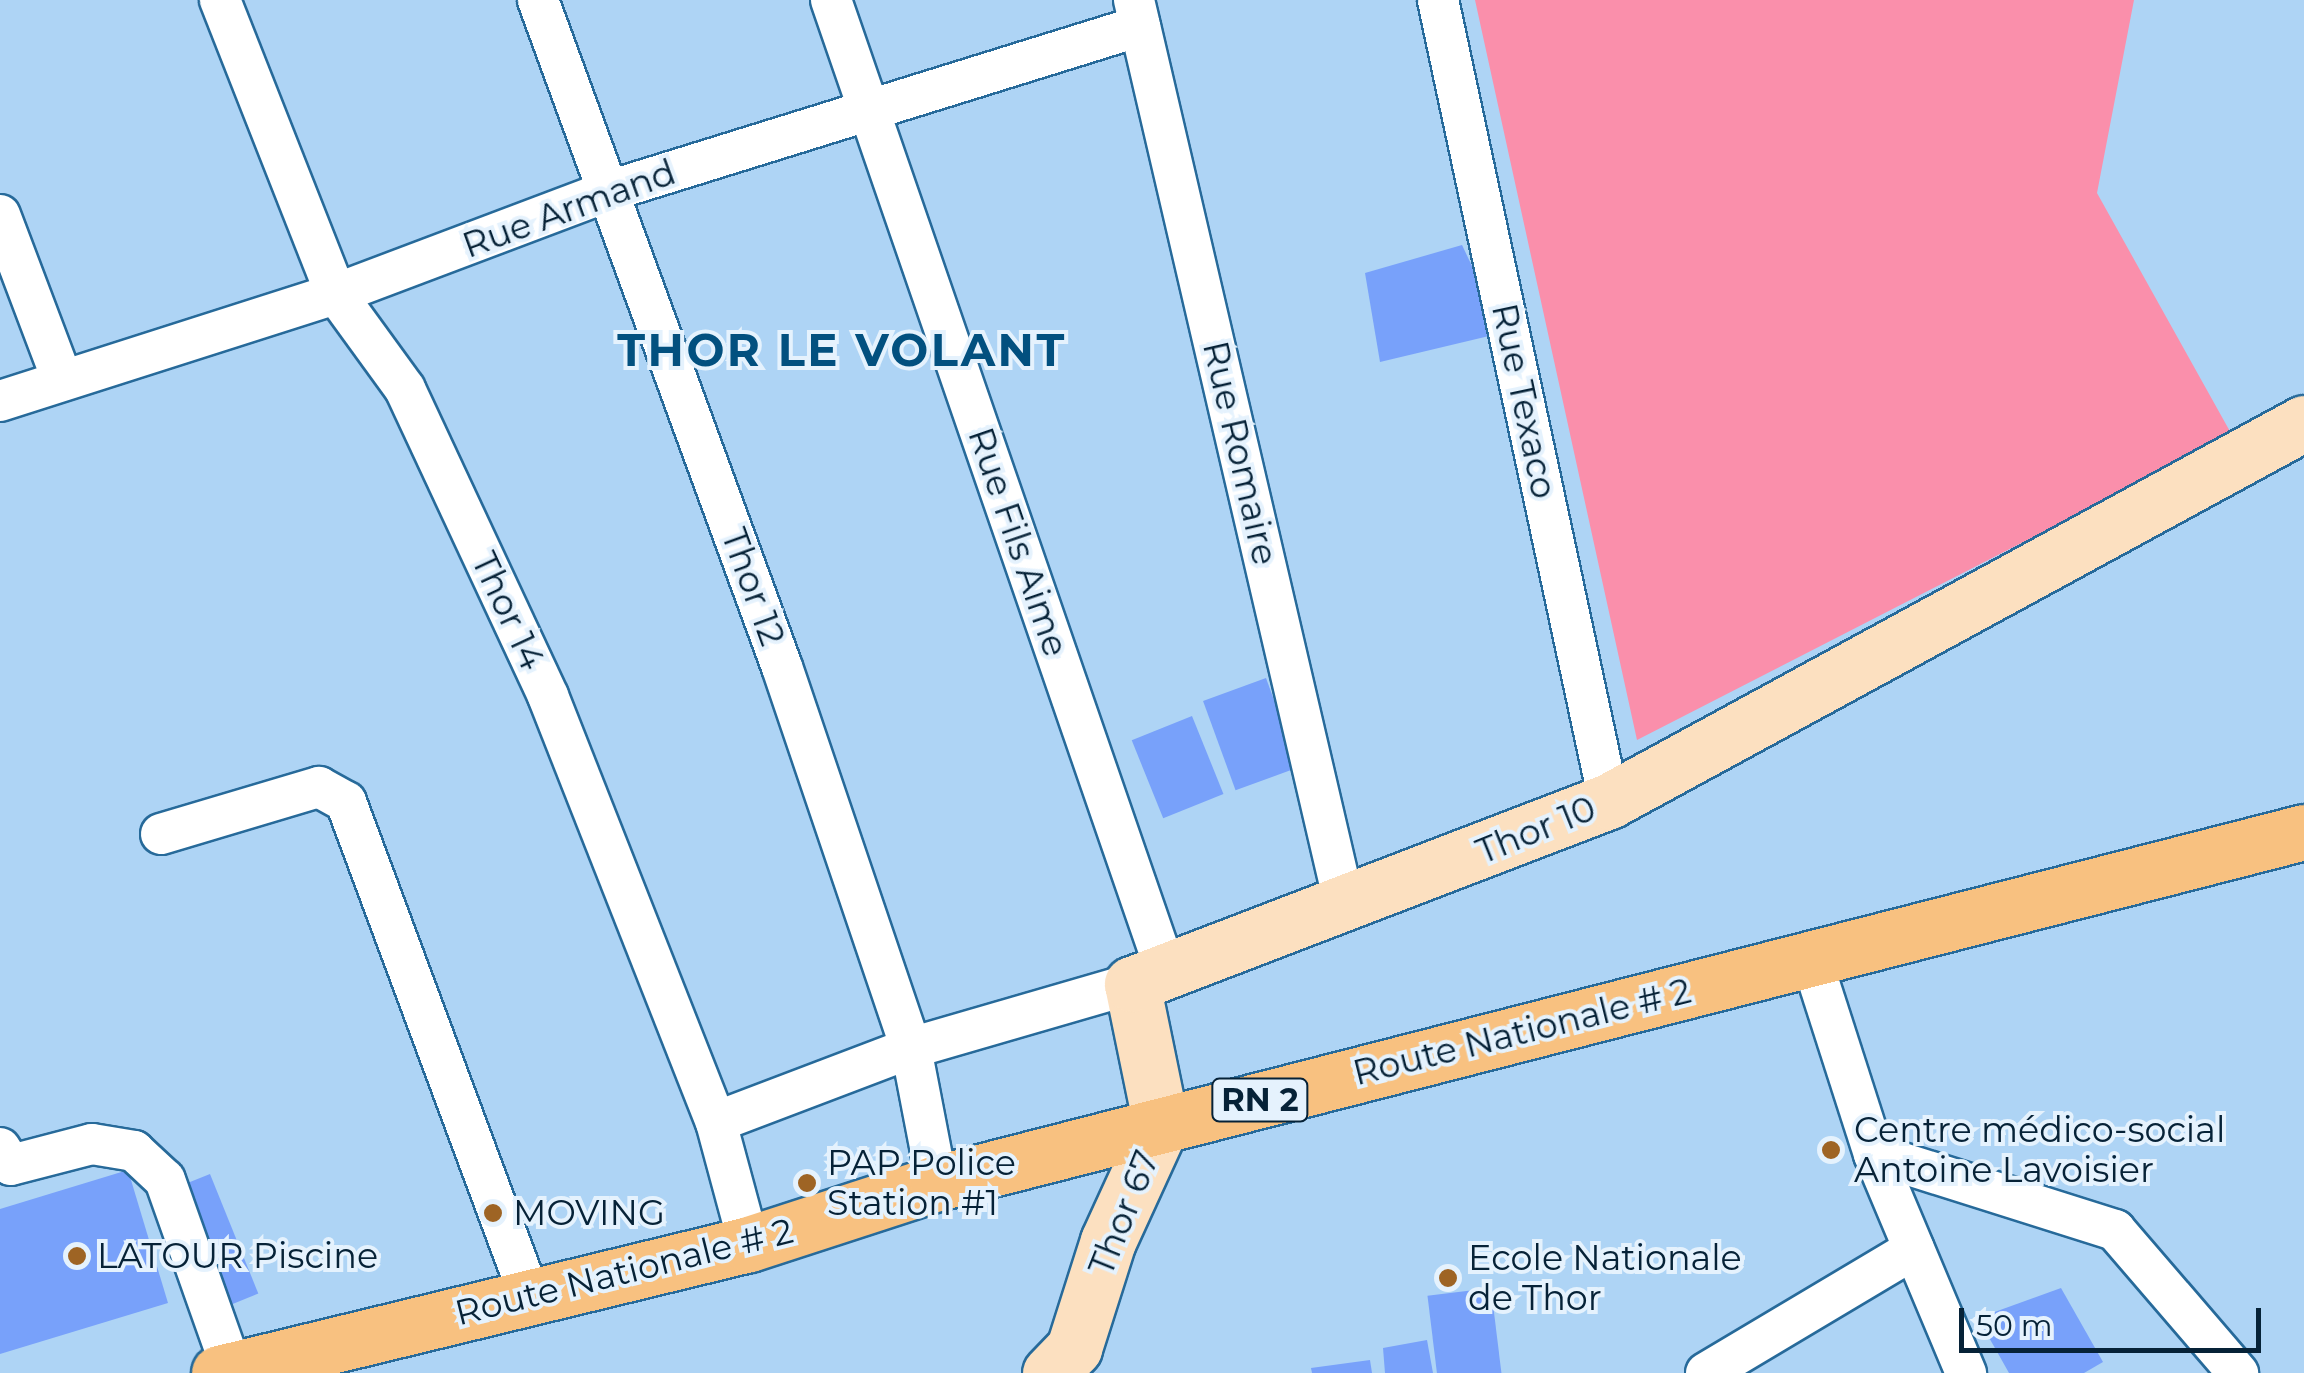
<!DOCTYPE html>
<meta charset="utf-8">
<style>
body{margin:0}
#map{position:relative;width:2304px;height:1373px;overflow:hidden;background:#aed4f5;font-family:Montserrat,sans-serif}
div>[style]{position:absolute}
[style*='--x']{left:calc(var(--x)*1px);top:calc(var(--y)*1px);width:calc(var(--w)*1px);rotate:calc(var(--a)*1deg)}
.green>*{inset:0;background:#fa8fab}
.building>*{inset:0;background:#78a1fa;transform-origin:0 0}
.roads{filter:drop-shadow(2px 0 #276a9a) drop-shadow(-2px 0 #276a9a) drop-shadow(0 2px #276a9a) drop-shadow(0 -2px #276a9a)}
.street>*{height:40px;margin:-20px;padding:0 20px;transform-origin:20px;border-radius:20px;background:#fff}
.secondary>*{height:55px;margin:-27.5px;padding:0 27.5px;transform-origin:27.5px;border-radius:27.5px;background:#fce0c0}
.primary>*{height:55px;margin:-27.5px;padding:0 27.5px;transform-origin:27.5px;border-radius:27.5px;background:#f8c180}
.dots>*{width:28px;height:28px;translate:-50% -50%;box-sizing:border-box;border:5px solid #e5f2fd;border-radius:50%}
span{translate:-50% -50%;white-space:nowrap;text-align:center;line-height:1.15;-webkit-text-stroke:8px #e5f2fd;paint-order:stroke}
.shield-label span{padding:2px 8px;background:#e5f2fd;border:2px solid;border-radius:8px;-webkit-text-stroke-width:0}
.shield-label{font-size:32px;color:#062237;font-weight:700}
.street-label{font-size:35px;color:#062237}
.poi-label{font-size:35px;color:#062237}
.left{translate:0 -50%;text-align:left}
.district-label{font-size:45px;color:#02507f;font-weight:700;letter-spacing:2.5px}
.scale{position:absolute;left:1959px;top:1308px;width:302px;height:45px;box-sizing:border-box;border:5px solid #062237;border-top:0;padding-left:12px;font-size:30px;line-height:35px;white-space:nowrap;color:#062237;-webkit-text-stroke:8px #e5f2fd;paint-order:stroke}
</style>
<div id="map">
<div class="green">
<div style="clip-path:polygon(1475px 0,2134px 0,2097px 193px,2232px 435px,1637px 740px)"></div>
</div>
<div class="building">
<div style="clip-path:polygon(1462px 245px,1481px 285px,1489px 336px,1380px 362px,1365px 273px)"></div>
<div style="left:1266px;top:678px;width:95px;height:67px;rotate:70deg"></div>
<div style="left:1192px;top:716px;width:84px;height:65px;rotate:68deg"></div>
<div style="clip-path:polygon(128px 1170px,168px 1303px,0 1354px,0 1209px)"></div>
<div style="left:210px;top:1174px;width:129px;height:31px;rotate:68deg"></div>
<div style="left:1491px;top:1288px;width:86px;height:64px;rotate:83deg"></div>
<div style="clip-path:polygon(2061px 1288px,2103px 1362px,2084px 1373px,2009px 1373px,1978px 1318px)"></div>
<div style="clip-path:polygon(1427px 1340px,1433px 1373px,1385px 1373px,1383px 1348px)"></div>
<div style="clip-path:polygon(1370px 1360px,1372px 1373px,1312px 1373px,1311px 1368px)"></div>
</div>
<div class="roads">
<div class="street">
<div style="--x:220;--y:0;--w:316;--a:68.5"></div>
<div style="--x:336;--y:294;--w:117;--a:54"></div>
<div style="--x:405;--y:389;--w:339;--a:65"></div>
<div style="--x:548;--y:696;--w:458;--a:68.5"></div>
<div style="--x:716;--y:1122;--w:126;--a:74.9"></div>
<div style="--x:538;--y:0;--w:710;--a:69.91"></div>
<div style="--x:782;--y:667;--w:402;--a:71.3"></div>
<div style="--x:911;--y:1048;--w:137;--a:79.1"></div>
<div style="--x:831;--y:0;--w:1027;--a:70.97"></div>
<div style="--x:1134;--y:0;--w:931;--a:76.9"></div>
<div style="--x:1438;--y:0;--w:819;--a:77.95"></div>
<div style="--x:0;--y:215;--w:175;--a:69.3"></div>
<div style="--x:0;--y:401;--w:353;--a:-17.7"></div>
<div style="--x:336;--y:294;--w:292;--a:-20.7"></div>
<div style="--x:609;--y:191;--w:556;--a:-17.26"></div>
<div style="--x:161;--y:834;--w:165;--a:-16.6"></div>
<div style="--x:319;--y:787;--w:31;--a:29"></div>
<div style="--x:346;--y:802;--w:528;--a:69.61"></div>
<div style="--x:1811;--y:958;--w:206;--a:72.2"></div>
<div style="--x:1874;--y:1154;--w:238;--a:67.2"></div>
<div style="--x:716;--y:1122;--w:209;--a:-20.8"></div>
<div style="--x:911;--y:1048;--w:230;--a:-16.2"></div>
<div style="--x:0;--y:1148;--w:20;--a:57"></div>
<div style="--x:11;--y:1165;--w:84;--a:-14.5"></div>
<div style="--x:92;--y:1144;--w:43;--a:9.5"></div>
<div style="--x:134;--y:1151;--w:42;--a:43.1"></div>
<div style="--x:165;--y:1180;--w:201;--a:70.5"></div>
<div style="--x:1874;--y:1154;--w:253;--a:17.5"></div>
<div style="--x:2115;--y:1230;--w:189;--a:49.3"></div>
<div style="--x:1706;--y:1373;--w:242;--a:-30.8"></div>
</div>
<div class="secondary">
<div style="--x:1050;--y:1373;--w:35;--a:-46"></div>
<div style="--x:1074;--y:1348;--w:112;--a:-72.4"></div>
<div style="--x:1108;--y:1241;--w:128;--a:-65.4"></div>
<div style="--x:1161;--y:1125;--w:144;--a:-101.6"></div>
<div style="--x:1132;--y:984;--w:511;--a:-20.99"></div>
<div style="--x:1609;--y:801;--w:791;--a:-28.54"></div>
</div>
<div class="primary">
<div style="--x:219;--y:1373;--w:545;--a:-13.68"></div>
<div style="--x:749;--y:1244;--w:198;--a:-18"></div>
<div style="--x:937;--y:1183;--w:1411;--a:-14.4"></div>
</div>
</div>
<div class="dots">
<div style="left:1831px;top:1150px;background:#9e6424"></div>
<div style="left:807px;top:1183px;background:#9e6424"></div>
<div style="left:493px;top:1213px;background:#9e6424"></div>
<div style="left:77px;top:1256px;background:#9e6424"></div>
<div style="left:1448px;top:1278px;background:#9e6424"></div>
</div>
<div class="shield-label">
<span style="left:1260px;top:1100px">RN 2</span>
</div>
<div class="street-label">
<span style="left:569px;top:209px;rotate:-20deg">Rue Armand</span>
<span style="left:1524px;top:401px;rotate:78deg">Rue Texaco</span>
<span style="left:1240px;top:453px;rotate:77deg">Rue Romaire</span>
<span style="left:1018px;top:542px;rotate:71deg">Rue Fils Aime</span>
<span style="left:753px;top:587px;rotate:70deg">Thor 12</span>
<span style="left:508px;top:611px;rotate:65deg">Thor 14</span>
<span style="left:1536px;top:830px;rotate:-22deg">Thor 10</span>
<span style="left:1522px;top:1032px;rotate:-14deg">Route Nationale # 2</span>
<span style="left:1124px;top:1213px;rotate:-68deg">Thor 67</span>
<span style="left:624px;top:1272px;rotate:-14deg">Route Nationale # 2</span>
</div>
<div class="poi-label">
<span class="left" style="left:1854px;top:1150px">Centre médico-social<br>Antoine Lavoisier</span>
<span class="left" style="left:827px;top:1183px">PAP Police<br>Station #1</span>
<span class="left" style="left:513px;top:1213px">MOVING</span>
<span class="left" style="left:97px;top:1256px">LATOUR Piscine</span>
<span class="left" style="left:1468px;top:1278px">Ecole Nationale<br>de Thor</span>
</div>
<div class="district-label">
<span style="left:842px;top:350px">THOR LE VOLANT</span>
</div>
<div class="scale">50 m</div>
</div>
